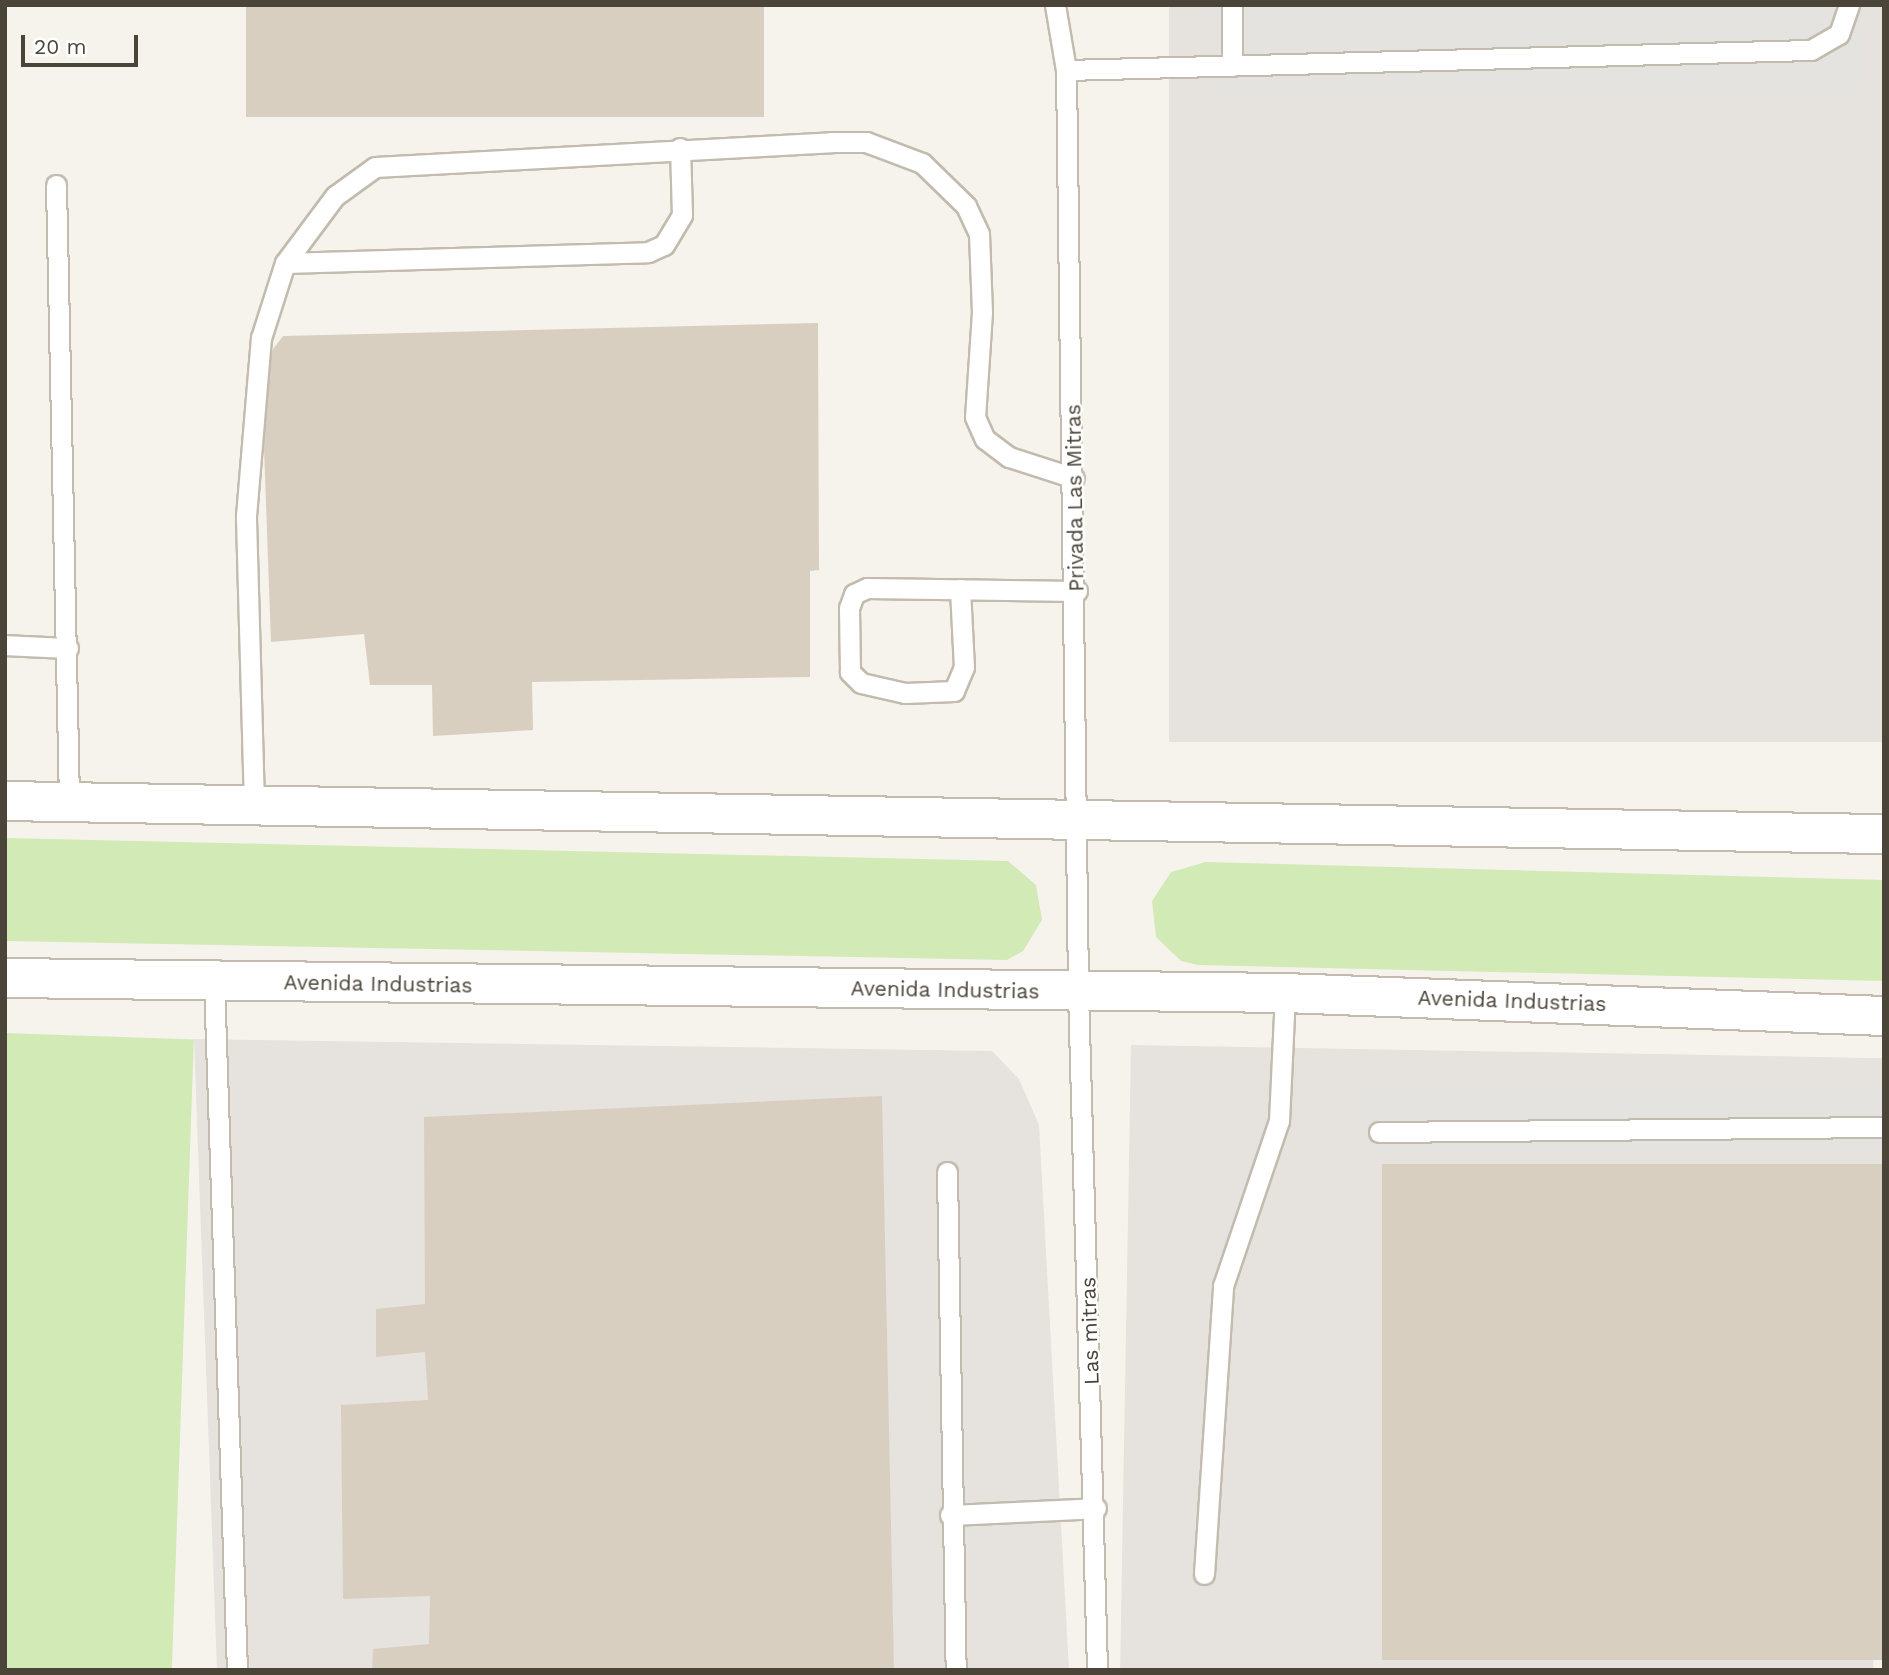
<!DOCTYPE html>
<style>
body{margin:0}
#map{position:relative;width:1889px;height:1675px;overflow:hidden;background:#f6f3ec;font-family:"Work Sans",sans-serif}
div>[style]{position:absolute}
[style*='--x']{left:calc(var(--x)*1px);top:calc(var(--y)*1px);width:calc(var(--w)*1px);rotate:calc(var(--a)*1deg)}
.industrial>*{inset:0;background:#e6e2dd;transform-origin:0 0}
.green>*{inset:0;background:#d2eab5;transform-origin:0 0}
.parking>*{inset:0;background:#e5e3e0;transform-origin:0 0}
.building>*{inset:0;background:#d8cfc1;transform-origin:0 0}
.roads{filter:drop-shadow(2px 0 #c2bbae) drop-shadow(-2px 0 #c2bbae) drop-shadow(0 2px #c2bbae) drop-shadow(0 -2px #c2bbae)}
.service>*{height:19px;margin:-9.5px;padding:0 9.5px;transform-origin:9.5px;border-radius:9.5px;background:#fff}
.minor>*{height:38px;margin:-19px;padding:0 19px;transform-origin:19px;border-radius:19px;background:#fff}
span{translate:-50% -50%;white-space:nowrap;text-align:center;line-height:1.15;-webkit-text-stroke:5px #fff;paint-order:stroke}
.street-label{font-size:21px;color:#4b4439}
.frame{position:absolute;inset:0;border:7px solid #4b4439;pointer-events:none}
.scale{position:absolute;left:21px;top:35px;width:117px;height:32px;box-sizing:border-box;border:4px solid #4b4439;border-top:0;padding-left:9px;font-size:21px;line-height:24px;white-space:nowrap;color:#4b4439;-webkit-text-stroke:5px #fff;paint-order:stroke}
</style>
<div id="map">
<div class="industrial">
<div style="left:1169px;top:5px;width:715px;height:737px"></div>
<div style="clip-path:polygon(194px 1039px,992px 1051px,1019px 1079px,1039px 1125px,1069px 1670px,217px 1670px)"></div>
<div style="left:1131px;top:1045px;width:753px;height:625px;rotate:1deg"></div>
</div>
<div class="green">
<div style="clip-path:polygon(5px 838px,1008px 861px,1036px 885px,1042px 920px,1023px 951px,1007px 960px,5px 941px)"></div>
<div style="clip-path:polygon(1206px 862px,1884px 880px,1884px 981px,1198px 965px,1181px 961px,1156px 937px,1152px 901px,1171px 872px)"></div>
<div style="left:5px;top:1033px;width:189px;height:637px;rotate:2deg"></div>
</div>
<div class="parking">
<div style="left:1210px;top:5px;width:656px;height:85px"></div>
<div style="left:1884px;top:1087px;width:66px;height:522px;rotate:90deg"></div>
</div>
<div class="building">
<div style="left:246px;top:5px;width:518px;height:112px"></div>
<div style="clip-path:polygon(818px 323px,819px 570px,810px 571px,810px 677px,532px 682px,533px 730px,433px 736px,432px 685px,370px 685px,364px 634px,271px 642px,261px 365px,283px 336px)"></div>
<div style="clip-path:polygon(882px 1096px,894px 1670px,372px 1670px,373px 1649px,429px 1644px,430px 1596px,343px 1599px,341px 1405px,428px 1400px,425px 1352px,376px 1357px,376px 1309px,425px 1304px,424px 1117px)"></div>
<div style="left:1884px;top:1164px;width:496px;height:502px;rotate:90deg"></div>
</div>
<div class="roads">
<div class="service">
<div style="--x:1055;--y:5;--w:66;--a:80.4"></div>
<div style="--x:1066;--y:70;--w:922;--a:89.25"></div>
<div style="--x:1078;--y:992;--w:678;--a:88.39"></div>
<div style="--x:1232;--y:5;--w:61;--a:90"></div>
<div style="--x:1066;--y:70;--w:745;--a:-1.54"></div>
<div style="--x:1811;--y:50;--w:32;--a:-30"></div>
<div style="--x:1839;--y:34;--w:31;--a:-71"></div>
<div style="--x:56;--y:185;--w:617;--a:88.79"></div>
<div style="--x:285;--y:263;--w:363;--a:-1.7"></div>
<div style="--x:648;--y:252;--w:17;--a:-24"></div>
<div style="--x:664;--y:245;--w:35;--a:-59"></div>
<div style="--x:682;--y:215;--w:67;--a:-91.7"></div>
<div style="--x:960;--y:589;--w:78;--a:87.1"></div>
<div style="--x:964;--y:667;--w:26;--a:113"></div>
<div style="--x:954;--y:691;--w:49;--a:177.7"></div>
<div style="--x:905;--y:693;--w:45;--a:-167.2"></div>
<div style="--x:861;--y:683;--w:16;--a:-135"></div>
<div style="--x:850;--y:672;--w:64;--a:-90.9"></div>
<div style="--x:849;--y:608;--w:15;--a:-70"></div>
<div style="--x:854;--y:594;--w:14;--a:-25"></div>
<div style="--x:867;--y:588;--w:210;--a:0.8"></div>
<div style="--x:5;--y:645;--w:63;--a:2.7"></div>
<div style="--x:254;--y:805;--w:289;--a:-91.6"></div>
<div style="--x:246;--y:516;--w:179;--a:-85.2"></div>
<div style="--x:261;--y:338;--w:79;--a:-72.3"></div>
<div style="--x:285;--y:263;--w:84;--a:-53.3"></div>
<div style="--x:335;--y:196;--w:49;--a:-35.9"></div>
<div style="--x:375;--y:167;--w:457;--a:-3.1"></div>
<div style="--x:831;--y:142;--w:35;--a:0"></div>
<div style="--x:866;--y:142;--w:60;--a:20.6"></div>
<div style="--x:922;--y:163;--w:62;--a:44.3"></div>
<div style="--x:966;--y:206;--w:31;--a:65"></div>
<div style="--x:979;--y:234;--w:78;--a:87.8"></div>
<div style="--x:982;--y:312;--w:105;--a:93.8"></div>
<div style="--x:975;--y:417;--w:24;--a:66"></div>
<div style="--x:985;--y:439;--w:30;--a:37"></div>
<div style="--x:1009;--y:457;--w:68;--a:17.9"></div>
<div style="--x:214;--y:982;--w:688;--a:88.09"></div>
<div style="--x:1379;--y:1132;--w:505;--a:-0.57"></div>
<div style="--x:947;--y:1172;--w:498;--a:89"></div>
<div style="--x:950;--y:1515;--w:146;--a:-2.7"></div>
<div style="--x:1204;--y:1574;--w:289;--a:-86.2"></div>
<div style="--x:1223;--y:1286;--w:174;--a:-71.3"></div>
<div style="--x:1279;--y:1121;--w:128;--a:-87.3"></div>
</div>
<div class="minor">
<div style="--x:5;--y:801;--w:1879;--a:1.01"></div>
<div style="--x:5;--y:978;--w:1280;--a:0.67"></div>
<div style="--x:1285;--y:993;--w:599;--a:2.2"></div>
</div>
</div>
<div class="street-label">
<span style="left:1075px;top:498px;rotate:-91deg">Privada Las Mitras</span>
<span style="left:378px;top:984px;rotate:1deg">Avenida Industrias</span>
<span style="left:945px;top:990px;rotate:1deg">Avenida Industrias</span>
<span style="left:1512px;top:1001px;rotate:2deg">Avenida Industrias</span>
<span style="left:1090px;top:1331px;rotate:-92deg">Las mitras</span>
</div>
<div class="frame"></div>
<div class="scale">20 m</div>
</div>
